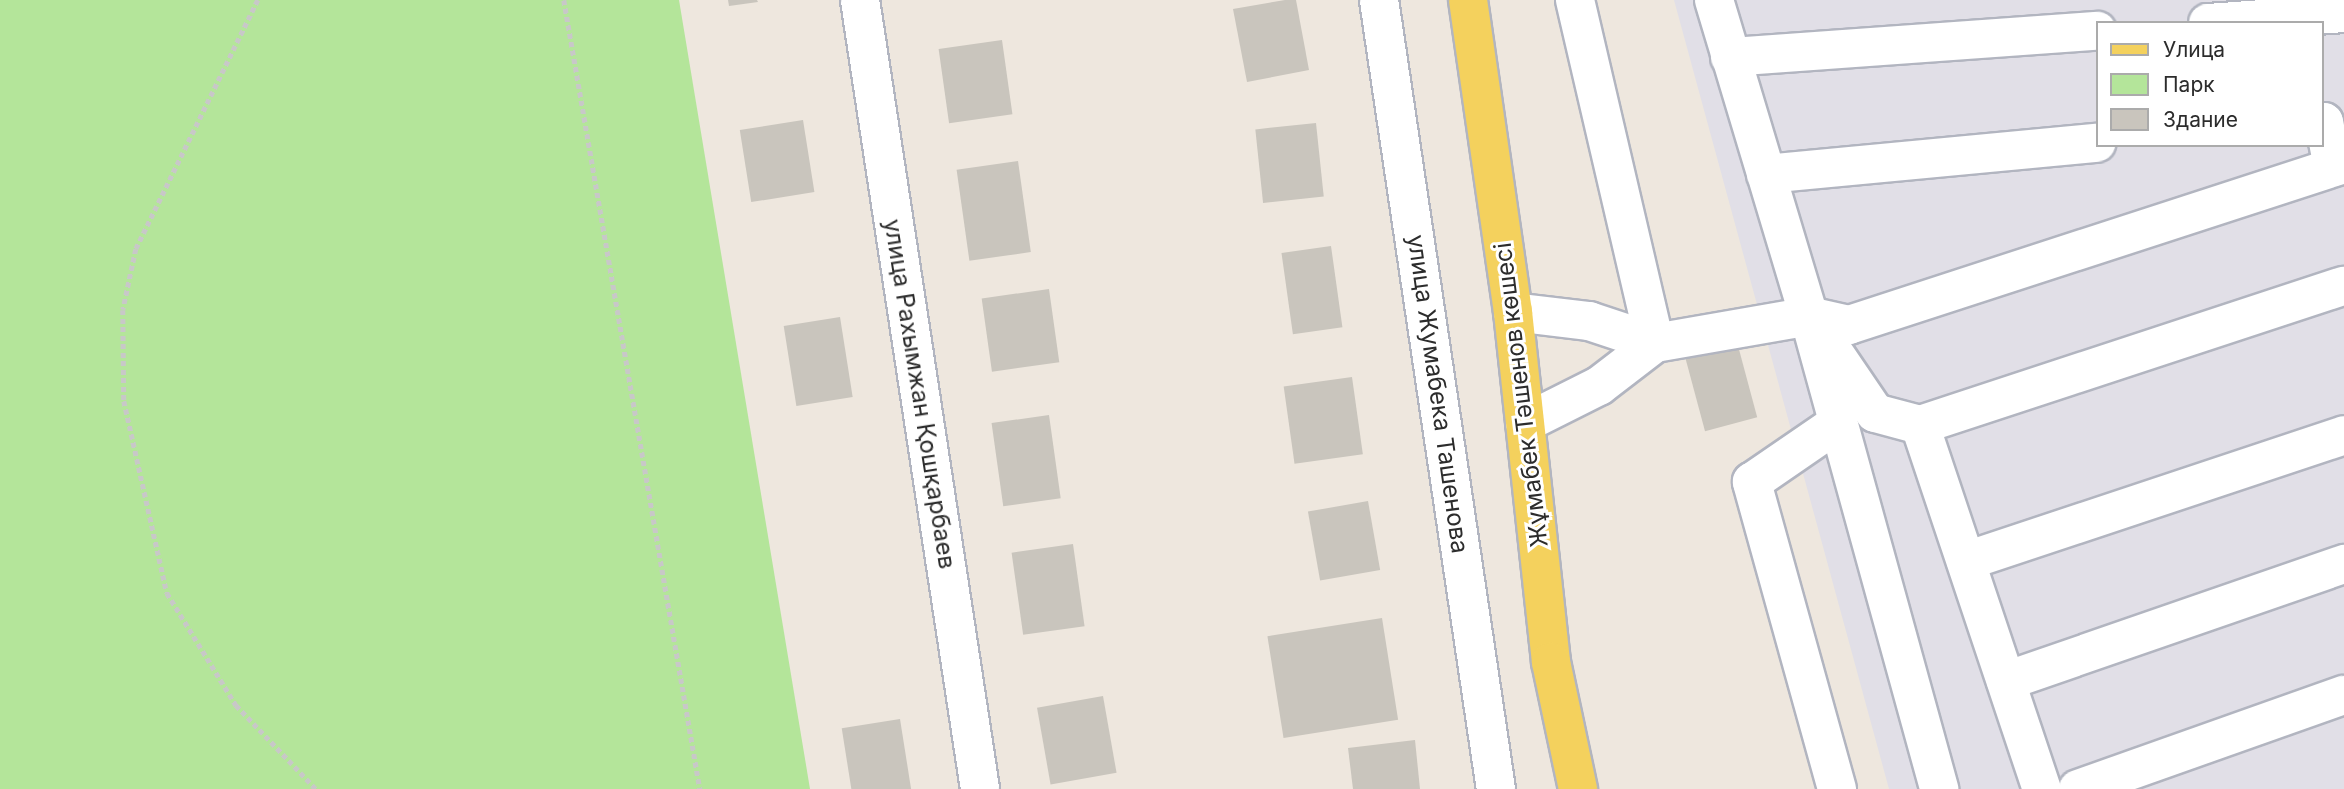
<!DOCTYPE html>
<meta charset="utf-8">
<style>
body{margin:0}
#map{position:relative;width:2344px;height:789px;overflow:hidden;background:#eee7de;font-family:Inter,sans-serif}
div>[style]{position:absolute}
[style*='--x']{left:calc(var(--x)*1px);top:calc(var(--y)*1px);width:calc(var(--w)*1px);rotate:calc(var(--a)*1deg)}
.industrial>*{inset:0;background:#e1dfe7}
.green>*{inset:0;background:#b4e59a}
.building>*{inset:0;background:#c9c5bd;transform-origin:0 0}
.path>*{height:4.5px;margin-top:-2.25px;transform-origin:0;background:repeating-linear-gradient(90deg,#c8c8c8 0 5px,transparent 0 8.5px)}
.roads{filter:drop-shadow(2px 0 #b2b5c0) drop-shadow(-2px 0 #b2b5c0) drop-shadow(0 2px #b2b5c0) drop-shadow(0 -2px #b2b5c0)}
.minor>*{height:38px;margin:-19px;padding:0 19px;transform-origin:19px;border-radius:19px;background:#fff}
.major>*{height:38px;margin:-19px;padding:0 19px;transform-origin:19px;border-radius:19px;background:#f4d15d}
span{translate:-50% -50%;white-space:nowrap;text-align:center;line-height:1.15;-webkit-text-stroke:6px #fff;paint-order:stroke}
.street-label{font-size:24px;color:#2c2c2c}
.legend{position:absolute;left:2096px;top:21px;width:228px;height:126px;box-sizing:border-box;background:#fff;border:2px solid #ababab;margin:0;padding:9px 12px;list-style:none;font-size:21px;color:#2c2c2c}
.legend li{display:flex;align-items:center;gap:14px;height:35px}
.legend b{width:35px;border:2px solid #ababab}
</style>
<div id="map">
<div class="industrial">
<div style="clip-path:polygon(evenodd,1674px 0,2344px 0,2344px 789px,1889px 789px,1674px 0,2097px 23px,2321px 23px,2321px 145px,2097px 145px,2097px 23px)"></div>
</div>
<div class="green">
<div style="clip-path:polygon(0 0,679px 0,810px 789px,0 789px)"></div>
</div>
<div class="building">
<div style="clip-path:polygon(728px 0,757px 0,758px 2px,729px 6px)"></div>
<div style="clip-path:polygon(1285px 0,1296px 0,1309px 70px,1247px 82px,1233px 9px)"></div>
<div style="left:1002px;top:40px;width:75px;height:64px;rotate:82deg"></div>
<div style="left:803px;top:120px;width:73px;height:64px;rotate:81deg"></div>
<div style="left:1316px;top:123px;width:74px;height:61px;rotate:84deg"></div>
<div style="left:1018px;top:161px;width:92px;height:62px;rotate:82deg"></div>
<div style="left:1331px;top:246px;width:82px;height:50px;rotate:82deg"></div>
<div style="left:1049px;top:289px;width:74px;height:68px;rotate:82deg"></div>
<div style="left:840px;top:317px;width:81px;height:57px;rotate:81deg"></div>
<div style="left:1737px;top:342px;width:78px;height:54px;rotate:75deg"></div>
<div style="left:1352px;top:377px;width:78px;height:69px;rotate:82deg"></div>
<div style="left:1049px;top:415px;width:84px;height:58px;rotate:82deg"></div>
<div style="left:1368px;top:501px;width:70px;height:61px;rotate:80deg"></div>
<div style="left:1073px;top:544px;width:83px;height:62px;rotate:82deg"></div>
<div style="left:1382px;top:618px;width:103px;height:116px;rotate:81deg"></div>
<div style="left:1103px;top:696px;width:78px;height:67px;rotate:80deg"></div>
<div style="left:900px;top:719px;width:71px;height:59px;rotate:81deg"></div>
<div style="clip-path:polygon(1415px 740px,1420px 789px,1353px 789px,1348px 748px)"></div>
</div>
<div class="path">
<div style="--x:258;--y:0;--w:277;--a:116.1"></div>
<div style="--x:136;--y:249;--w:62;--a:102"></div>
<div style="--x:123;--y:310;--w:91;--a:89.4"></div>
<div style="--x:124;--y:401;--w:197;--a:77.4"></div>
<div style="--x:167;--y:593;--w:132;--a:58.4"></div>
<div style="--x:236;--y:705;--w:116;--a:46.4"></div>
<div style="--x:564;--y:0;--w:801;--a:80.22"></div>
</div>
<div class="roads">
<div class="minor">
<div style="--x:860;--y:0;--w:798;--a:81.35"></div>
<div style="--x:1379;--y:0;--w:798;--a:81.57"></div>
<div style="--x:1575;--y:0;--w:352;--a:76.9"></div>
<div style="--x:1714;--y:0;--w:330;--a:73.3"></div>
<div style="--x:1809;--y:316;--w:491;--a:74.6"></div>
<div style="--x:2208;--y:23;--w:136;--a:-4.2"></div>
<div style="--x:1730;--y:57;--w:368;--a:-4.1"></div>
<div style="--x:2321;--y:123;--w:3;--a:-18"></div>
<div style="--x:2324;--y:122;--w:46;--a:78.7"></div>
<div style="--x:1766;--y:174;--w:332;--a:-5.4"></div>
<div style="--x:1513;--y:312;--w:77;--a:6.8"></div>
<div style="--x:1589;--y:321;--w:70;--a:18.4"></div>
<div style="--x:1826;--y:341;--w:87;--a:55.8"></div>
<div style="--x:1875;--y:413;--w:47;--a:14.9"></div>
<div style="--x:1920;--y:425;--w:384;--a:71.5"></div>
<div style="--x:1525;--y:423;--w:83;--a:-26.6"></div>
<div style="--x:1599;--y:386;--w:71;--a:-37.5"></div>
<div style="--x:1655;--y:343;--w:156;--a:-9.9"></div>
<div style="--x:1809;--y:316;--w:41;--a:12.7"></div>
<div style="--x:1849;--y:325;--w:521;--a:-18.02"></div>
<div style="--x:1920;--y:425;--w:446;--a:-18.2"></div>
<div style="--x:1966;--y:561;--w:398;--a:-18.4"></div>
<div style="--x:2006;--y:681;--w:358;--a:-19.1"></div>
<div style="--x:1837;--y:789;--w:319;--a:-105.5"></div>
<div style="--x:1752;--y:482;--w:104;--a:-34.5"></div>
<div style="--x:2078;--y:789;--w:282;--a:-19.5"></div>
</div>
<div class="major">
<div style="--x:1468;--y:0;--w:315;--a:81.8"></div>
<div style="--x:1513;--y:312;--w:352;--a:83.8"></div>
<div style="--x:1551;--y:662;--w:130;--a:78"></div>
</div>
</div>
<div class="street-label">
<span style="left:920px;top:394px;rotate:81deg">улица Рахымжан Қошқарбаев</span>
<span style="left:1438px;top:394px;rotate:82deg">улица Жумабека Ташенова</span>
<span style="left:1521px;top:395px;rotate:-97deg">Жұмабек Тәшенов көшесі</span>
</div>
<ul class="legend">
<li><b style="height:9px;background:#f4d15d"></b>Улица</li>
<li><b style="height:19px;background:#b4e59a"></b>Парк</li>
<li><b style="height:19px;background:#c9c5bd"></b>Здание</li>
</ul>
</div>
